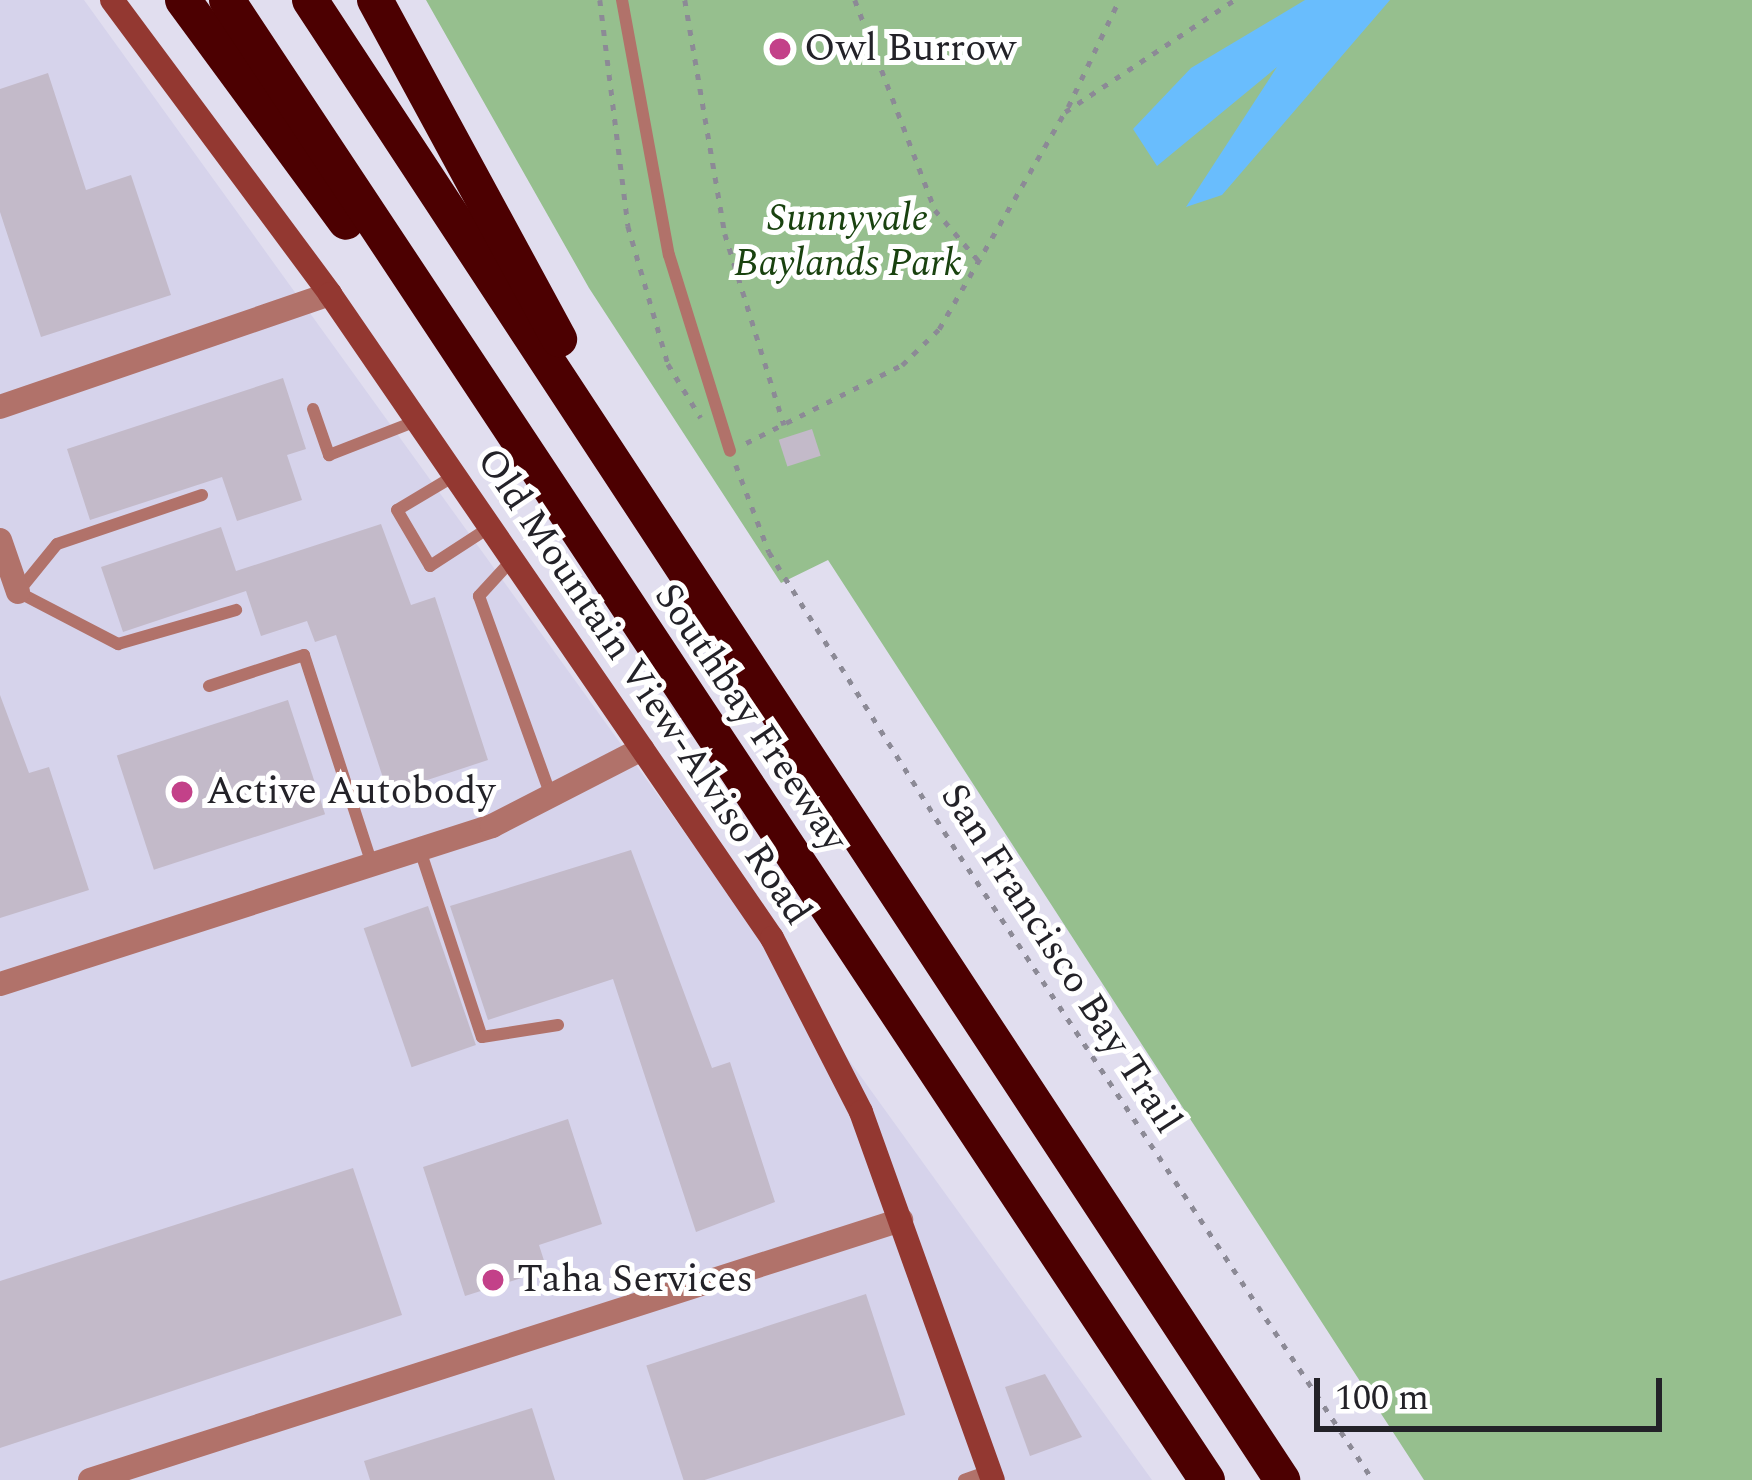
<!DOCTYPE html>
<style>
body{margin:0}
#map{position:relative;width:1752px;height:1480px;overflow:hidden;background:#e1deef;font-family:Spectral,serif}
div>[style]{position:absolute}
[style*='--x']{left:calc(var(--x)*1px);top:calc(var(--y)*1px);width:calc(var(--w)*1px);rotate:calc(var(--a)*1deg)}
.built>*{inset:0;background:#d6d3eb}
.green>*{inset:0;background:#96bf8e}
.water>*{inset:0;background:#69bdfd}
.building>*{inset:0;background:#c3bac9;transform-origin:0 0}
.path>*{height:4.5px;margin-top:-2.25px;transform-origin:0;background:repeating-linear-gradient(90deg,#8c8a96 0 6px,transparent 0 15px)}
.lane>*{height:12px;margin:-6px;padding:0 6px;transform-origin:6px;border-radius:6px;background:#b1726a}
.street>*{height:24px;margin:-12px;padding:0 12px;transform-origin:12px;border-radius:12px;background:#b1726a}
.secondary>*{height:24px;margin:-12px;padding:0 12px;transform-origin:12px;border-radius:12px;background:#933831}
.highway>*{height:36px;margin:-18px;padding:0 18px;transform-origin:18px;border-radius:18px;background:#4c0001}
.dots>*{width:33px;height:33px;translate:-50% -50%;box-sizing:border-box;border:6px solid #fff;border-radius:50%}
span{translate:-50% -50%;white-space:nowrap;text-align:center;line-height:1.15;-webkit-text-stroke:10px #fff;paint-order:stroke}
.poi-label{font-size:39px;color:#232228}
.left{translate:0 -50%;text-align:left}
.park-label{font-size:39px;color:#19420f;font-style:italic}
.street-label{font-size:39px;color:#232228}
.scale{position:absolute;left:1314px;top:1378px;width:348px;height:54px;box-sizing:border-box;border:6px solid #232228;border-top:0;padding-left:15px;font-size:36px;line-height:42px;white-space:nowrap;color:#232228;-webkit-text-stroke:9px #fff;paint-order:stroke}
</style>
<div id="map">
<div class="built">
<div style="clip-path:polygon(0 0,84px 0,1152px 1480px,0 1480px)"></div>
</div>
<div class="green">
<div style="clip-path:polygon(426px 0,1752px 0,1752px 1480px,1424px 1480px,828px 560px,781px 583px,589px 288px)"></div>
</div>
<div class="water">
<div style="clip-path:polygon(1305px 0,1390px 0,1222px 195px,1186px 207px,1277px 67px,1157px 166px,1133px 129px,1191px 68px)"></div>
</div>
<div class="building">
<div style="clip-path:polygon(48px 73px,86px 190px,131px 175px,171px 295px,41px 337px,0 212px,0 89px)"></div>
<div style="clip-path:polygon(283px 378px,306px 449px,287px 455px,302px 500px,237px 521px,222px 477px,90px 520px,67px 449px)"></div>
<div style="left:812px;top:429px;width:28px;height:35px;rotate:72deg"></div>
<div style="clip-path:polygon(381px 524px,411px 605px,435px 597px,488px 760px,388px 793px,336px 635px,315px 642px,307px 621px,261px 636px,246px 591px,123px 632px,101px 567px,221px 527px,236px 571px)"></div>
<div style="clip-path:polygon(0 695px,29px 773px,49px 767px,89px 890px,0 918px)"></div>
<div style="left:288px;top:700px;width:120px;height:180px;rotate:72deg"></div>
<div style="clip-path:polygon(631px 850px,712px 1068px,730px 1062px,775px 1202px,696px 1232px,613px 979px,488px 1020px,450px 906px)"></div>
<div style="left:428px;top:906px;width:147px;height:68px;rotate:71deg"></div>
<div style="clip-path:polygon(568px 1119px,602px 1224px,539px 1245px,547px 1270px,465px 1296px,423px 1167px)"></div>
<div style="clip-path:polygon(353px 1168px,402px 1315px,0 1448px,0 1281px)"></div>
<div style="left:866px;top:1294px;width:127px;height:231px;rotate:72deg"></div>
<div style="clip-path:polygon(1045px 1374px,1082px 1437px,1030px 1456px,1005px 1387px)"></div>
<div style="clip-path:polygon(532px 1408px,555px 1480px,370px 1480px,364px 1461px)"></div>
</div>
<div class="path">
<div style="--x:600;--y:0;--w:228;--a:82.9"></div>
<div style="--x:628;--y:226;--w:144;--a:73.8"></div>
<div style="--x:668;--y:364;--w:63;--a:58.6"></div>
<div style="--x:685;--y:0;--w:237;--a:80.3"></div>
<div style="--x:725;--y:234;--w:200;--a:72.8"></div>
<div style="--x:855;--y:0;--w:225;--a:69.1"></div>
<div style="--x:935;--y:210;--w:66;--a:49.3"></div>
<div style="--x:1068;--y:107;--w:119;--a:-64.5"></div>
<div style="--x:746;--y:443;--w:174;--a:-26.6"></div>
<div style="--x:902;--y:365;--w:52;--a:-44.2"></div>
<div style="--x:939;--y:329;--w:251;--a:-59.9"></div>
<div style="--x:1065;--y:112;--w:203;--a:-33.5"></div>
<div style="--x:736;--y:465;--w:93;--a:69.2"></div>
<div style="--x:769;--y:552;--w:359;--a:57.9"></div>
<div style="--x:960;--y:856;--w:748;--a:56.5"></div>
</div>
<div class="lane">
<div style="--x:622;--y:0;--w:259;--a:79.6"></div>
<div style="--x:669;--y:255;--w:205;--a:72.7"></div>
<div style="--x:313;--y:409;--w:49;--a:70.8"></div>
<div style="--x:329;--y:455;--w:93;--a:-21.3"></div>
<div style="--x:454;--y:476;--w:66;--a:149.2"></div>
<div style="--x:397;--y:510;--w:65;--a:59.5"></div>
<div style="--x:430;--y:566;--w:72;--a:-33"></div>
<div style="--x:202;--y:495;--w:153;--a:161.3"></div>
<div style="--x:57;--y:544;--w:62;--a:129.1"></div>
<div style="--x:18;--y:592;--w:113;--a:27.5"></div>
<div style="--x:118;--y:644;--w:123;--a:-16.1"></div>
<div style="--x:512;--y:560;--w:49;--a:132.5"></div>
<div style="--x:479;--y:596;--w:216;--a:70.2"></div>
<div style="--x:209;--y:686;--w:100;--a:-18.1"></div>
<div style="--x:304;--y:655;--w:220;--a:72"></div>
<div style="--x:420;--y:850;--w:197;--a:71.7"></div>
<div style="--x:482;--y:1037;--w:77;--a:-9"></div>
<div style="--x:964;--y:1480;--w:27;--a:-20"></div>
</div>
<div class="street">
<div style="--x:0;--y:407;--w:349;--a:-18.9"></div>
<div style="--x:0;--y:540;--w:55;--a:70.9"></div>
<div style="--x:0;--y:984;--w:517;--a:-17.8"></div>
<div style="--x:492;--y:826;--w:169;--a:-27.2"></div>
<div style="--x:90;--y:1480;--w:852;--a:-17.78"></div>
</div>
<div class="secondary">
<div style="--x:112;--y:0;--w:366;--a:53.4"></div>
<div style="--x:330;--y:294;--w:781;--a:55.54"></div>
<div style="--x:772;--y:938;--w:195;--a:62.9"></div>
<div style="--x:861;--y:1112;--w:391;--a:70.3"></div>
</div>
<div class="highway">
<div style="--x:183;--y:0;--w:275;--a:53.7"></div>
<div style="--x:227;--y:0;--w:1775;--a:56.49"></div>
<div style="--x:310;--y:0;--w:1771;--a:56.7"></div>
<div style="--x:375;--y:0;--w:386;--a:61.5"></div>
</div>
<div class="dots">
<div style="left:780px;top:49px;background:#c34189"></div>
<div style="left:182px;top:792px;background:#c34189"></div>
<div style="left:493px;top:1280px;background:#c34189"></div>
</div>
<div class="poi-label">
<span class="left" style="left:804px;top:49px">Owl Burrow</span>
<span class="left" style="left:206px;top:792px">Active Autobody</span>
<span class="left" style="left:517px;top:1280px">Taha Services</span>
</div>
<div class="park-label">
<span style="left:848px;top:242px">Sunnyvale<br>Baylands Park</span>
</div>
<div class="street-label">
<span style="left:643px;top:687px;rotate:56deg">Old Mountain View-Alviso Road</span>
<span style="left:750px;top:718px;rotate:56deg">Southbay Freeway</span>
<span style="left:1060px;top:959px;rotate:57deg">San Francisco Bay Trail</span>
</div>
<div class="scale">100 m</div>
</div>
